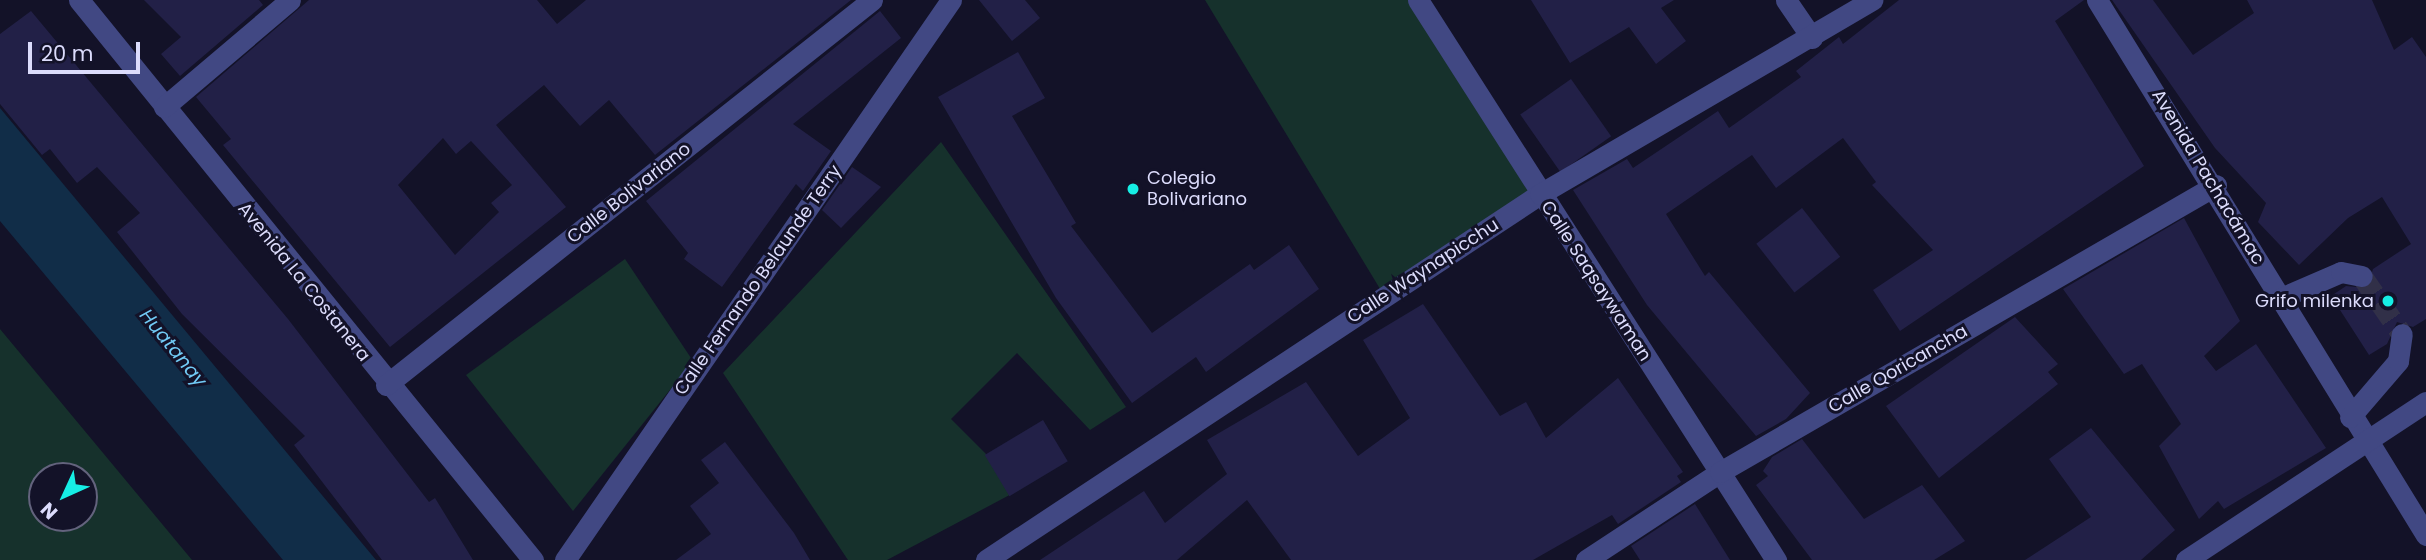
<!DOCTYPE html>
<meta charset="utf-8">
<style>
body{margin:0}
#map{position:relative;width:2426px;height:560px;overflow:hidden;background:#131228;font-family:Poppins,sans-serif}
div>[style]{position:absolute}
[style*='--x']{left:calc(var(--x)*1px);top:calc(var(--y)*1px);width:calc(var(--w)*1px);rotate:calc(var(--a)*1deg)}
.green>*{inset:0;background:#16312c}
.water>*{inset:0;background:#112d48}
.building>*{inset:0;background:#222047;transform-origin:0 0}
.minor-tunnel>*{height:21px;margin-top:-10.5px;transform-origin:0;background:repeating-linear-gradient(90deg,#313048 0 21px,transparent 0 31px)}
.minor>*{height:21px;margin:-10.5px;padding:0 10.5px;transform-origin:10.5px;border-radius:10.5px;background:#414883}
.dots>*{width:19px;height:19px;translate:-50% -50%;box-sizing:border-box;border:4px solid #131228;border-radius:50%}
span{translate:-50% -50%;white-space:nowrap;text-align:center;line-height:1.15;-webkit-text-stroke:6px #131228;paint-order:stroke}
.street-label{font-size:18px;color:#dcdcfc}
.poi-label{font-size:18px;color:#dcdcfc}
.left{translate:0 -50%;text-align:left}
.right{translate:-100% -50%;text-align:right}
.water-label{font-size:19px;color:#71caf5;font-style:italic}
.north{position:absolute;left:28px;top:462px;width:70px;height:70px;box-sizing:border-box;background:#131228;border:2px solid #63637d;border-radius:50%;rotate:225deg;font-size:19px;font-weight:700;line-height:28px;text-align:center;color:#dcdcfc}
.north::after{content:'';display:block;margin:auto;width:24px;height:32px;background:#16eee5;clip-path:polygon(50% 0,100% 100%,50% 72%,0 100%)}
.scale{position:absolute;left:28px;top:42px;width:112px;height:32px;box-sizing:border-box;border:4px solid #dcdcfc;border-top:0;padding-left:9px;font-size:21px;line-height:24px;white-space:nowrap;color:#dcdcfc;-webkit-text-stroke:5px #131228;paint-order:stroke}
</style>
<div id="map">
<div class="green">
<div style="clip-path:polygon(1205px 0,1416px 0,1544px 201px,1388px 302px)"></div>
<div style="clip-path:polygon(941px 142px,1126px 407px,1090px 430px,1017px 353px,951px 419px,1021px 489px,887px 560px,848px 560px,723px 373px)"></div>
<div style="clip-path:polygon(625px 259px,693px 361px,573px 511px,466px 375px)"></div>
<div style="clip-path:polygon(evenodd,0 329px,192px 560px,0 560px,0 329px,42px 476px,84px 476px,84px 518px,42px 518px,42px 476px)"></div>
</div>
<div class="water">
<div style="clip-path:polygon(0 108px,376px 560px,283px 560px,0 221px)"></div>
</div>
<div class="building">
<div style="clip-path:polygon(144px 0,259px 0,263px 5px,180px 76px,161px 54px,181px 37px)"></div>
<div style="clip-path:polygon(evenodd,309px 0,537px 0,557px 24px,586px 0,851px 0,655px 155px,609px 100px,580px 126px,544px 85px,496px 125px,566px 207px,390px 347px,223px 145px,231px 139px,196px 97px,309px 0,443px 138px,456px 154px,471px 141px,512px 185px,491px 203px,499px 212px,455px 255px,398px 185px,443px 138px)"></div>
<div style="clip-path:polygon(979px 0,1025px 0,1040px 18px,1012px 41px)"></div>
<div style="clip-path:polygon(1531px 0,1674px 0,1661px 8px,1686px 41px,1656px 64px,1629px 27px,1570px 63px)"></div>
<div style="clip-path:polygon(1899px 0,2084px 0,2055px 21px,2144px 166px,1900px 331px,1873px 290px,1933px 250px,1872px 185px,1876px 182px,1843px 138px,1776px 188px,1752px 155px,1666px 214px,1705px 276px,1709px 272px,1810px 393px,1786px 419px,1756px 436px,1647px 305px,1573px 190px,1627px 159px,1633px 168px,1718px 111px,1729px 128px,1801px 77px,1796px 71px,1839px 37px,1843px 44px)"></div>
<div style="clip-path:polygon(2112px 0,2153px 0,2193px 55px,2254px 13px,2247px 0,2372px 0,2394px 50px,2412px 37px,2426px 57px,2426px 319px,2413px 327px,2397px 322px,2387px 344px,2369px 355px,2331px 296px,2346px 286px,2367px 288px,2373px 269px,2411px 244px,2382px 197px,2348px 218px,2299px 265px,2258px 222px,2266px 203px,2215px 148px)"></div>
<div style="clip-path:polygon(31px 11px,288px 319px,429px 502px,435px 498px,473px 560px,382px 560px,294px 445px,305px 436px,182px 314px,117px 232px,140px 213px,97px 167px,77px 183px,50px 149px,42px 155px,0 104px,0 34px)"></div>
<div style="clip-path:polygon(880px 11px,901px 38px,793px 124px,831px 151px,803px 191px,796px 184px,722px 287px,684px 259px,688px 253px,646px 201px)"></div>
<div style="clip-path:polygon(1018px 52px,1045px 98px,1012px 116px,1076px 223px,1071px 226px,1152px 333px,1250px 264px,1254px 270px,1289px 245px,1319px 289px,1206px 372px,1196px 357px,1132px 403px,1056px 298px,938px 97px)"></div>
<div style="left:1571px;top:79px;width:70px;height:62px;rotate:55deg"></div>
<div style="clip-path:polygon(852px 167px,881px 187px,841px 228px,822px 210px)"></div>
<div style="left:1802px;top:208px;width:62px;height:58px;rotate:52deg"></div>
<div style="clip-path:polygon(2184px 218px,2240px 321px,2204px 356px,2216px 371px,2256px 344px,2326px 448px,2224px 509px,2218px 501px,2199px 519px,2159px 446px,2181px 424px,2142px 364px,2124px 374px,2063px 289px)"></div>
<div style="clip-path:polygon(1423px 304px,1500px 416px,1526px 402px,1546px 438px,1618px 378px,1683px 472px,1677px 476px,1681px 482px,1618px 524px,1612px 515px,1533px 560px,1291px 560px,1247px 500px,1177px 560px,1040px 560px,1144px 491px,1165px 523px,1227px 474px,1207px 440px,1306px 382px,1358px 456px,1410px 418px,1363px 340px)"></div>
<div style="clip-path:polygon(2015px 317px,2058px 364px,2048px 372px,2058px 384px,1939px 478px,1886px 406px)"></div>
<div style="left:1043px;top:420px;width:48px;height:68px;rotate:59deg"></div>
<div style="clip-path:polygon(2091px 428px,2175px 530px,2141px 560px,2025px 560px,2091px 517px,2049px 459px)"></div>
<div style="clip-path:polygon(1802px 439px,1864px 519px,1922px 485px,1965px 541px,1934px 560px,1812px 560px,1756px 485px,1768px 476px,1763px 471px,1772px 457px)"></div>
<div style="clip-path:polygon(725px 442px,794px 533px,810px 560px,676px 560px,711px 534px,690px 506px,719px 483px,701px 460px)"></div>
<div style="clip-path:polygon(1695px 504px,1730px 560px,1640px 560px,1631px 546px)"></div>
</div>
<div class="minor-tunnel">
<div style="--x:2362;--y:276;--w:70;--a:55.4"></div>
</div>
<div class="minor">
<div style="--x:79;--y:0;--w:721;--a:50.97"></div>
<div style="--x:1418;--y:0;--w:665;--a:57.41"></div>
<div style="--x:1786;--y:0;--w:46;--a:55.6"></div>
<div style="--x:2097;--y:0;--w:628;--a:58.41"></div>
<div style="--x:164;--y:107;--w:165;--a:-40.3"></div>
<div style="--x:2281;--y:298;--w:65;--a:-23.4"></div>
<div style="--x:2341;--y:272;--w:21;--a:11"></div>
<div style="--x:386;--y:385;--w:620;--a:-38.39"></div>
<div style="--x:2350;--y:417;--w:74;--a:-49.4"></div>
<div style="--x:2398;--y:361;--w:27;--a:-82"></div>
<div style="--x:565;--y:560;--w:680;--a:-55.42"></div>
<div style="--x:986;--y:560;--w:664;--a:-33.45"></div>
<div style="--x:1540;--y:194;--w:385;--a:-30.3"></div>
<div style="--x:1586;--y:560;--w:160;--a:-33.3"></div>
<div style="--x:1720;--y:472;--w:573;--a:-30.05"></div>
<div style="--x:2186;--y:560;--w:287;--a:-33.4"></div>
</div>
<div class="dots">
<div style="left:1133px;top:189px;background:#16eee5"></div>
<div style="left:2388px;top:301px;background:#16eee5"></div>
</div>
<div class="street-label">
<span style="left:2208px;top:177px;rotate:59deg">Avenida Pachacámac</span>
<span style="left:629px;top:193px;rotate:-38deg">Calle Bolivariano</span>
<span style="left:1423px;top:271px;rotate:-33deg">Calle Waynapicchu</span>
<span style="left:758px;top:280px;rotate:-55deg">Calle Fernando Belaunde Terry</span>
<span style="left:1596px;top:281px;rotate:57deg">Calle Saqsaywaman</span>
<span style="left:304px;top:282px;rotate:51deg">Avenida La Costanera</span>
<span style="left:1898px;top:369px;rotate:-30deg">Calle Qoricancha</span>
</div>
<div class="poi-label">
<span class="left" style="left:1147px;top:189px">Colegio<br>Bolivariano</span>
<span class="right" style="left:2374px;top:301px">Grifo milenka</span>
</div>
<div class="water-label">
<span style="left:173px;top:348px;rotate:51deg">Huatanay</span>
</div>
<div class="north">N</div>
<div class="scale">20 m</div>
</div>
